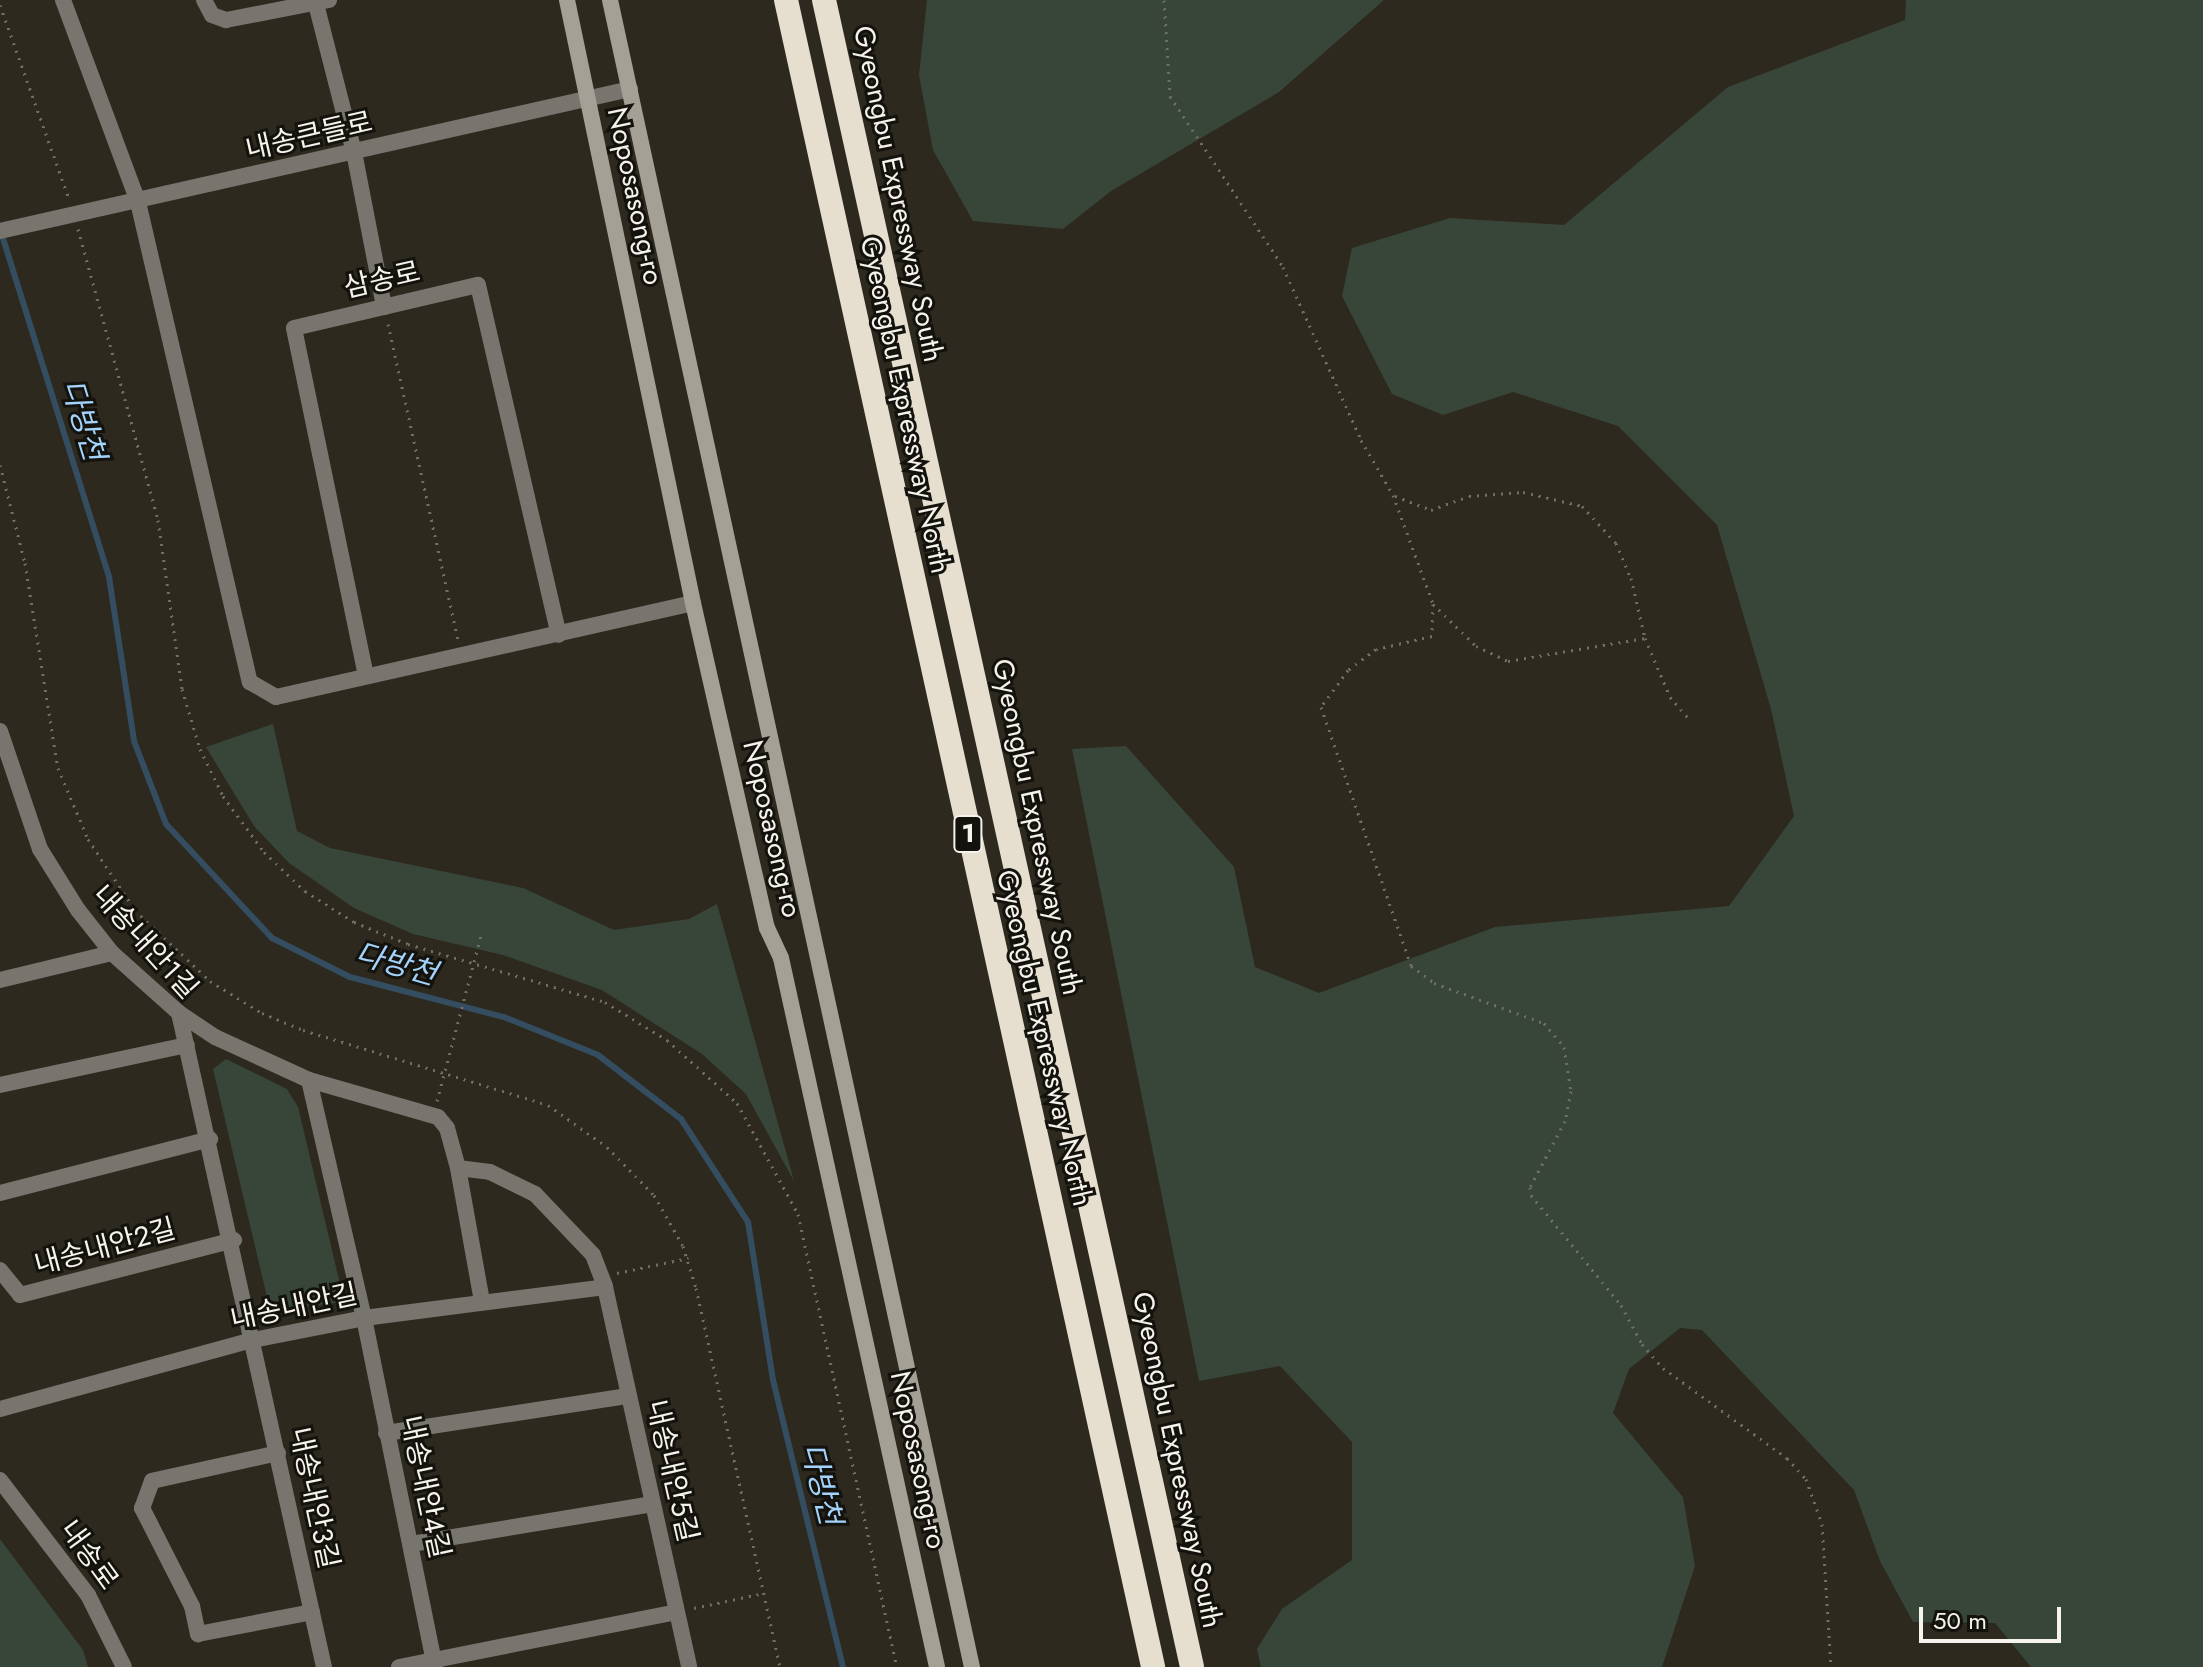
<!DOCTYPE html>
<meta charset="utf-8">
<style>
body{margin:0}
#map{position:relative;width:2203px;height:1667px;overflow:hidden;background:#2d291e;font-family:Jost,"Noto Sans KR",sans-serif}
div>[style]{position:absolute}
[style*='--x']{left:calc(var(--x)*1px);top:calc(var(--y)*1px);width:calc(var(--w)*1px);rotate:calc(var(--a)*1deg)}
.green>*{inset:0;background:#384639}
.stream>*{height:6px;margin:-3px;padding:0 3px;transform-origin:3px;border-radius:3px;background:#354d61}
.path>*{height:3px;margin-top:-1.5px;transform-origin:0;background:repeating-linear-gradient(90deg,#716e64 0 2px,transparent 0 8px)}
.street>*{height:16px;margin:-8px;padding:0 8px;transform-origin:8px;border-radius:8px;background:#78756f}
.secondary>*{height:16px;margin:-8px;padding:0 8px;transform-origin:8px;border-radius:8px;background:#a4a096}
.highway>*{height:24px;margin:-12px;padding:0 12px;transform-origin:12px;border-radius:12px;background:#e6dfd0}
span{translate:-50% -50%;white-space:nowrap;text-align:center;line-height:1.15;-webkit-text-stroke:6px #14120d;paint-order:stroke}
.shield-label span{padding:2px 6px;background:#14120d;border:2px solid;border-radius:6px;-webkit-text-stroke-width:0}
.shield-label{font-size:26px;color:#f5f3eb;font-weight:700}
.street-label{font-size:28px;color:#f5f3eb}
.water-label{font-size:30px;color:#a3d3fb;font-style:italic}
.scale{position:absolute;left:1919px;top:1607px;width:142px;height:36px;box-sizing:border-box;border:4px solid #f5f3eb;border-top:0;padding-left:10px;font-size:24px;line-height:28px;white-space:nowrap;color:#f5f3eb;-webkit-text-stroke:6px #14120d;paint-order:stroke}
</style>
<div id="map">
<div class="green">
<div style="clip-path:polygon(927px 0,1384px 0,1279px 92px,1111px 191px,1063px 229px,973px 221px,933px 150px,919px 75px)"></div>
<div style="clip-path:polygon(1906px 0,2203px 0,2203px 1667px,2031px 1667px,1995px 1623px,1913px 1622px,1880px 1561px,1854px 1490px,1702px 1330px,1680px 1328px,1629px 1369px,1613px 1413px,1683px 1497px,1695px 1566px,1662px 1667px,1261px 1667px,1257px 1649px,1282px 1609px,1352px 1560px,1352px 1442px,1280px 1366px,1199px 1381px,1072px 749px,1126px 746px,1234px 867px,1255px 967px,1319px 993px,1495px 927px,1729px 906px,1794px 816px,1771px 709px,1717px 525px,1618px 426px,1513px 392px,1443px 415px,1392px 394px,1342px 296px,1352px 248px,1450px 218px,1564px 225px,1728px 87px,1905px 20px)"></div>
<div style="clip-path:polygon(273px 724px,297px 831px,330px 848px,523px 888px,614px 930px,689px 919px,717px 904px,794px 1181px,746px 1094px,702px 1054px,602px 990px,503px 955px,413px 934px,354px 908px,289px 863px,254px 826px,206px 747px)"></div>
<div style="clip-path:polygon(226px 1059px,287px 1089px,298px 1107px,341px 1288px,336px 1303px,275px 1310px,268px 1301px,213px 1069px)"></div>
<div style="clip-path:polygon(0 1539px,83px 1650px,88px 1667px,0 1667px)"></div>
</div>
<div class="stream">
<div style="--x:1;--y:232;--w:362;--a:72.6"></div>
<div style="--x:109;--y:577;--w:166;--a:81.3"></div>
<div style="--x:134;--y:741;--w:89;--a:68.9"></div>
<div style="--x:166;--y:824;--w:156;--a:47.1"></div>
<div style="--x:272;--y:938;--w:87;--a:26.6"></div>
<div style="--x:350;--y:977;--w:159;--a:14.6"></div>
<div style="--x:504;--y:1017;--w:101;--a:22"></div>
<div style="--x:598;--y:1055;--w:105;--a:37.6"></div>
<div style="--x:681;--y:1119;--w:123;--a:57"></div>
<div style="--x:748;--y:1222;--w:160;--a:81"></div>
<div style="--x:773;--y:1380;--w:295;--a:76.3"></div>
</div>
<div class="path">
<div style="--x:1164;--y:0;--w:96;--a:86.4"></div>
<div style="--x:1170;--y:96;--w:205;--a:56.5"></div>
<div style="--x:1283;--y:267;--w:190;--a:65.7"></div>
<div style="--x:1361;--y:440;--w:64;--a:59.8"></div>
<div style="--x:1393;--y:495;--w:116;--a:69.8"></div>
<div style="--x:1433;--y:604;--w:32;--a:92"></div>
<div style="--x:1432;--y:636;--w:57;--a:166.9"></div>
<div style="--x:1376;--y:649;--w:35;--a:143"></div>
<div style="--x:1348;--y:670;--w:46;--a:126.1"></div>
<div style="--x:1321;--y:707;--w:274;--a:70.8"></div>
<div style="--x:1411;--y:966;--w:29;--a:36"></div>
<div style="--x:1434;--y:983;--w:117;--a:20"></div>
<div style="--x:1544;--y:1023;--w:31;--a:50"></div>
<div style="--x:1564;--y:1047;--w:45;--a:81"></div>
<div style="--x:1571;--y:1091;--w:31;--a:101"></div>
<div style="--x:1565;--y:1121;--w:75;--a:117.9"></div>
<div style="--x:1530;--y:1187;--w:8;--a:83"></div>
<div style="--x:1531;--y:1195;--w:142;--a:50.7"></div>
<div style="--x:1621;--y:1305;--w:44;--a:61.7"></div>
<div style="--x:1642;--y:1344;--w:32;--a:49"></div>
<div style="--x:1663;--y:1368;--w:153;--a:36"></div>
<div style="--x:1787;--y:1458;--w:28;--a:48"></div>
<div style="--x:1806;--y:1479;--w:48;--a:70.4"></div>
<div style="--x:1822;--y:1524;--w:143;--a:86.4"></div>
<div style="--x:0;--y:5;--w:206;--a:70.4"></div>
<div style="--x:78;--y:229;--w:302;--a:74.6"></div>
<div style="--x:158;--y:520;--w:171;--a:81.9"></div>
<div style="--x:182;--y:689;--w:63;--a:73.3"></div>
<div style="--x:200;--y:749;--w:52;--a:63.9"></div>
<div style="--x:223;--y:796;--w:69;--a:53.8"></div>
<div style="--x:264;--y:852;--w:57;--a:43.6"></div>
<div style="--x:305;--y:891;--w:58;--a:32.3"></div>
<div style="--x:354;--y:922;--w:58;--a:22.2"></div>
<div style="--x:408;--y:944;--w:205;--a:16.4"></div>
<div style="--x:605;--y:1002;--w:73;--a:31.5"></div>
<div style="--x:667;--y:1040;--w:94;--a:42"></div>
<div style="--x:737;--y:1103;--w:127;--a:61.2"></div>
<div style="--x:798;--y:1214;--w:464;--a:77.7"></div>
<div style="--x:388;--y:324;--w:324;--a:77.5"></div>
<div style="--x:0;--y:465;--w:101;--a:75.7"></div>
<div style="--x:25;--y:563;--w:208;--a:80.9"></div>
<div style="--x:58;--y:768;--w:77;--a:67.1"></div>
<div style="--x:88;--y:839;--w:85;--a:56.5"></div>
<div style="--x:135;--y:910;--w:103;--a:43.4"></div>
<div style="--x:210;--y:981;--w:61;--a:31.6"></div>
<div style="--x:262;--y:1013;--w:44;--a:22.5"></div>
<div style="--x:303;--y:1030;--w:256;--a:17"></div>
<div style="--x:548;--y:1105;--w:72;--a:35.4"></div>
<div style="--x:607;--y:1147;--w:67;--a:45.6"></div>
<div style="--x:654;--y:1195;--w:59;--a:60.4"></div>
<div style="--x:683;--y:1246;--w:44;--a:72.8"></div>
<div style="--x:696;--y:1288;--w:388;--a:77.5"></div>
<div style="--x:1395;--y:496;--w:39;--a:21"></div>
<div style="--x:1431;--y:510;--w:40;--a:-20.2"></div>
<div style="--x:1469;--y:496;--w:54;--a:-4.2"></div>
<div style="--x:1523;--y:492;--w:61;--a:13.3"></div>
<div style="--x:1582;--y:506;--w:50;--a:47.4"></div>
<div style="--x:1616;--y:543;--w:38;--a:67"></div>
<div style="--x:1631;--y:578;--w:62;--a:76.9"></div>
<div style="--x:1433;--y:604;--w:60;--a:44.3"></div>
<div style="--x:1476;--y:646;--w:35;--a:25"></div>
<div style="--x:1508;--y:661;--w:139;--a:-9.5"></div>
<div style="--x:1645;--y:638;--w:64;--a:67"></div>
<div style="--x:1670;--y:697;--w:28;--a:49"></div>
<div style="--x:437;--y:1101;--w:171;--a:-75.1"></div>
<div style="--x:617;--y:1273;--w:73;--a:-11.9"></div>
<div style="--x:694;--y:1608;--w:72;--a:-12.1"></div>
</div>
<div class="street">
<div style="--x:63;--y:0;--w:215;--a:69.6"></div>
<div style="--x:138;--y:202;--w:493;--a:76.9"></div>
<div style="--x:250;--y:682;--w:30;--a:30"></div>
<div style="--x:276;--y:697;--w:427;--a:-12.7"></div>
<div style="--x:204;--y:0;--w:17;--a:62"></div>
<div style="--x:212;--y:15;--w:15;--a:20"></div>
<div style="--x:226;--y:20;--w:105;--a:-11"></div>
<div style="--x:316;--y:4;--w:153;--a:75.6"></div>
<div style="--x:354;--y:152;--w:158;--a:79"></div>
<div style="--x:0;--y:231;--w:646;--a:-12.7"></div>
<div style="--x:366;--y:676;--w:355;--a:-101.7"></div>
<div style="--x:294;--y:328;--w:189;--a:-13.2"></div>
<div style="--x:478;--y:285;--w:359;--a:77"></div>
<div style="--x:0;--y:731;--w:125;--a:71.3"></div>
<div style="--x:40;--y:849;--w:72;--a:58.1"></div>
<div style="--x:78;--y:910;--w:55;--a:51.7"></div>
<div style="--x:112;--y:953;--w:90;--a:41.8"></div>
<div style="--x:179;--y:1013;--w:670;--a:77.5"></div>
<div style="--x:0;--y:980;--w:115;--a:-13.6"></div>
<div style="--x:179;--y:1013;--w:43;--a:33.7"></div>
<div style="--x:215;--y:1037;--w:103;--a:24.6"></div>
<div style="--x:309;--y:1080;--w:134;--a:16"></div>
<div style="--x:438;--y:1117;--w:14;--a:51"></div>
<div style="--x:447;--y:1128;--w:41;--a:74.6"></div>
<div style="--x:458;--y:1168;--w:32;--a:7"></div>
<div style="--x:490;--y:1172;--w:50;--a:26.1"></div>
<div style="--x:535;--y:1194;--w:84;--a:46.4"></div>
<div style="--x:593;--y:1255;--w:34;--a:69"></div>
<div style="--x:605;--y:1287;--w:389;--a:77.5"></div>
<div style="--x:309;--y:1080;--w:244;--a:77"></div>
<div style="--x:364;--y:1318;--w:356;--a:78.5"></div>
<div style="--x:0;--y:1085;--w:191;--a:-12.1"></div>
<div style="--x:458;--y:1168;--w:136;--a:79.8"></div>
<div style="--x:0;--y:1193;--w:217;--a:-14.4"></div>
<div style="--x:0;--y:1270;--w:32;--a:51"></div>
<div style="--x:20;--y:1295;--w:221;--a:-14.4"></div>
<div style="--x:0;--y:1409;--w:262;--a:-15.3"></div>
<div style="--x:253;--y:1340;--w:113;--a:-11.2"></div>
<div style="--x:364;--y:1318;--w:243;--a:-7.3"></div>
<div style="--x:386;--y:1433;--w:245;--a:-8.7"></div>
<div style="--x:278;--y:1453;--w:129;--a:167.5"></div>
<div style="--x:152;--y:1481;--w:29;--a:110"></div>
<div style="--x:142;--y:1508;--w:110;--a:63"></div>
<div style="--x:192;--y:1606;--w:29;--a:78"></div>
<div style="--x:198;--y:1634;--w:116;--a:-10.9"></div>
<div style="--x:0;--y:1480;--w:145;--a:52.6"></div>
<div style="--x:88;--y:1595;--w:80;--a:63.4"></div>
<div style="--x:411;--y:1544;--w:245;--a:-9.4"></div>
<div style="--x:399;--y:1667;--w:282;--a:-11.2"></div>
</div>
<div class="secondary">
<div style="--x:567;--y:0;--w:616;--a:78.2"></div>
<div style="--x:693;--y:603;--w:333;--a:77.2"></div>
<div style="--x:767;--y:928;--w:33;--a:65"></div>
<div style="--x:781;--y:958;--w:726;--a:77.59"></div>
<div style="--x:610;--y:0;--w:1706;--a:77.75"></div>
</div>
<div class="highway">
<div style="--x:786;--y:0;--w:1707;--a:77.58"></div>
<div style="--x:824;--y:0;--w:1707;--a:77.55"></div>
</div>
<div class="shield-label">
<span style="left:968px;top:834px">1</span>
</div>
<div class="street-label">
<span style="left:309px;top:136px;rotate:-13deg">내송큰들로</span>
<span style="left:898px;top:194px;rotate:78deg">Gyeongbu Expressway South</span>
<span style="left:635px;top:196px;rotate:78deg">Noposasong-ro</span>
<span style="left:382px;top:280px;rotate:-13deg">삼송로</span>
<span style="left:905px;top:405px;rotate:78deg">Gyeongbu Expressway North</span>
<span style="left:1037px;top:827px;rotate:78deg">Gyeongbu Expressway South</span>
<span style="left:772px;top:829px;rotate:77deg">Noposasong-ro</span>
<span style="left:145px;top:942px;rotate:48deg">내송내안1길</span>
<span style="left:1044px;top:1038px;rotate:77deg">Gyeongbu Expressway North</span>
<span style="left:105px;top:1247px;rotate:-15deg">내송내안2길</span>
<span style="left:294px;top:1307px;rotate:-12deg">내송내안길</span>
<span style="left:918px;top:1460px;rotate:78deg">Noposasong-ro</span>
<span style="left:1177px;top:1460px;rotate:78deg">Gyeongbu Expressway South</span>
<span style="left:672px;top:1471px;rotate:77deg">내송내안5길</span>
<span style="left:425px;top:1487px;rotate:78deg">내송내안4길</span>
<span style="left:314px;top:1498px;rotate:78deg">내송내안3길</span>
<span style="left:89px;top:1555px;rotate:54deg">내송로</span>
</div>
<div class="water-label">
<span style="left:83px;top:420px;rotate:73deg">다방천</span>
<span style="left:396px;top:964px;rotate:16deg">다방천</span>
<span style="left:821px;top:1484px;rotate:76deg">다방천</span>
</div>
<div class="scale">50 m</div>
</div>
